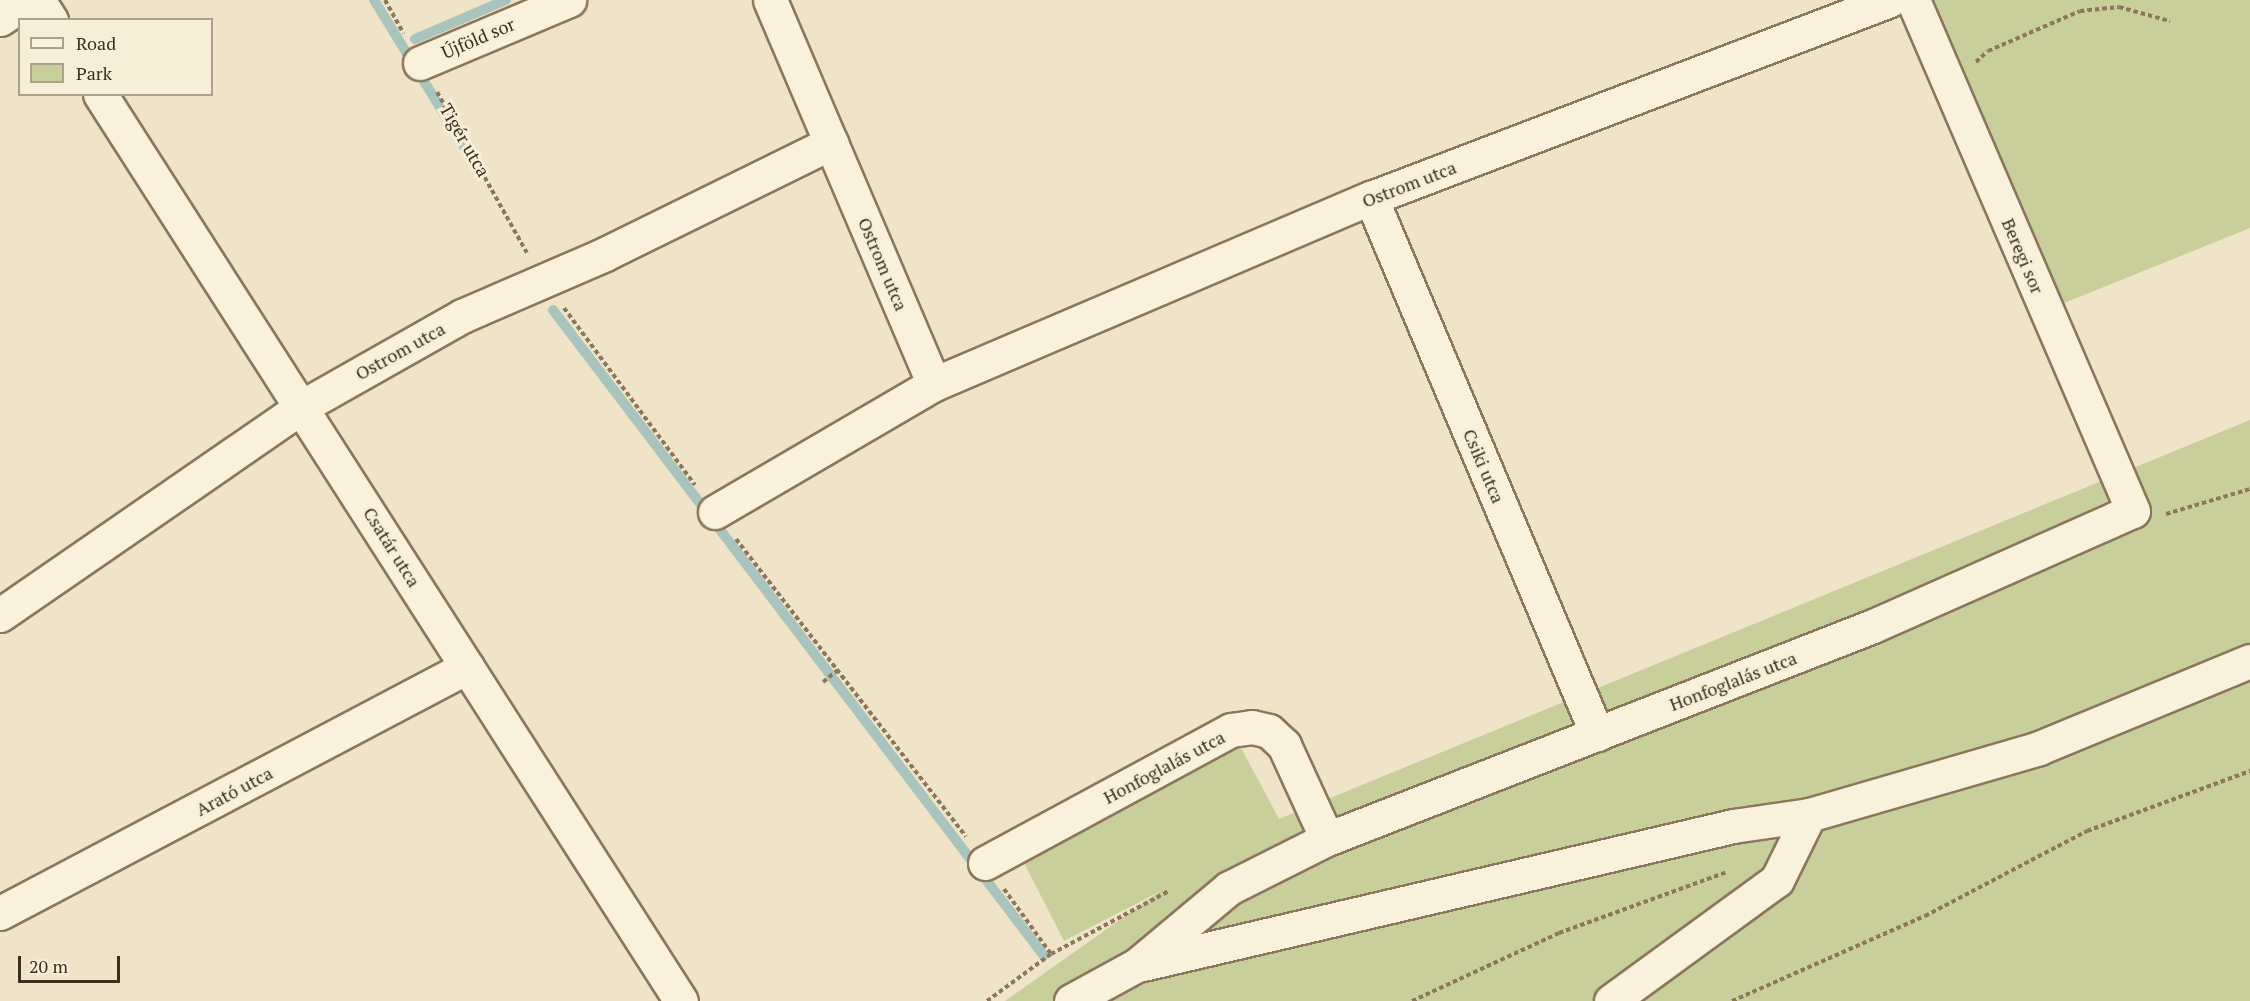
<!DOCTYPE html>
<meta charset="utf-8">
<style>
body{margin:0}
#map{position:relative;width:2250px;height:1001px;overflow:hidden;background:#f0e4c8;font-family:"PT Serif",serif}
div>[style]{position:absolute}
[style*='--x']{left:calc(var(--x)*1px);top:calc(var(--y)*1px);width:calc(var(--w)*1px);rotate:calc(var(--a)*1deg)}
.green>*{inset:0;background:#c9cf9b}
.stream>*{height:10px;margin:-5px;padding:0 5px;transform-origin:5px;border-radius:5px;background:#a9c4bc}
.path>*{height:4px;margin-top:-2px;transform-origin:0;background:repeating-linear-gradient(90deg,#8d765c 0 4.5px,transparent 0 7.5px)}
.roads{filter:drop-shadow(2px 0 #8d765c) drop-shadow(-2px 0 #8d765c) drop-shadow(0 2px #8d765c) drop-shadow(0 -2px #8d765c)}
.minor>*{height:33px;margin:-16.5px;padding:0 16.5px;transform-origin:16.5px;border-radius:16.5px;background:#faf1dc}
span{translate:-50% -50%;white-space:nowrap;text-align:center;line-height:1.15;-webkit-text-stroke:6px #f7eed8;paint-order:stroke}
.street-label{font-size:18px;color:#3d2e20}
.legend{position:absolute;left:18px;top:18px;width:195px;height:78px;box-sizing:border-box;background:#f7eed8;border:2px solid #ada18e;margin:0;padding:8px 10px;list-style:none;font-size:18px;color:#3d2e20}
.legend li{display:flex;align-items:center;gap:12px;height:30px}
.legend b{width:30px;border:2px solid #ada18e}
.scale{position:absolute;left:18px;top:956px;width:102px;height:27px;box-sizing:border-box;border:3px solid #3d2e20;border-top:0;padding-left:8px;font-size:18px;line-height:21px;white-space:nowrap;color:#3d2e20;-webkit-text-stroke:4px #f7eed8;paint-order:stroke}
</style>
<div id="map">
<div class="green">
<div style="clip-path:polygon(1893px 0,2250px 0,2250px 228px,2032px 316px)"></div>
<div style="clip-path:polygon(2250px 420px,2250px 1001px,1005px 1001px,1159px 892px,1064px 941px,1021px 857px,1239px 744px,1279px 819px)"></div>
</div>
<div class="stream">
<div style="--x:374;--y:0;--w:183;--a:58.4"></div>
<div style="--x:415;--y:39;--w:99;--a:-23.2"></div>
<div style="--x:553;--y:310;--w:811;--a:52.76"></div>
</div>
<div class="path">
<div style="--x:385;--y:0;--w:38;--a:61"></div>
<div style="--x:1976;--y:62;--w:16;--a:-43"></div>
<div style="--x:1988;--y:51;--w:100;--a:-23.5"></div>
<div style="--x:2080;--y:11;--w:39;--a:-6"></div>
<div style="--x:2119;--y:7;--w:53;--a:15.4"></div>
<div style="--x:437;--y:92;--w:184;--a:60.8"></div>
<div style="--x:564;--y:308;--w:220;--a:53.5"></div>
<div style="--x:2166;--y:514;--w:88;--a:-16.6"></div>
<div style="--x:736;--y:539;--w:376;--a:52.3"></div>
<div style="--x:823;--y:682;--w:19;--a:-39"></div>
<div style="--x:1004;--y:889;--w:80;--a:54.1"></div>
<div style="--x:987;--y:1001;--w:79;--a:-36.3"></div>
<div style="--x:1051;--y:954;--w:134;--a:-28.1"></div>
<div style="--x:1412;--y:1001;--w:162;--a:-24.8"></div>
<div style="--x:1559;--y:933;--w:179;--a:-20"></div>
<div style="--x:1732;--y:1001;--w:211;--a:-23.8"></div>
<div style="--x:1925;--y:916;--w:183;--a:-27.7"></div>
<div style="--x:2087;--y:831;--w:174;--a:-20.2"></div>
</div>
<div class="roads">
<div class="minor">
<div style="--x:38;--y:0;--w:24;--a:57"></div>
<div style="--x:0;--y:19;--w:34;--a:-34"></div>
<div style="--x:420;--y:63;--w:162;--a:-22.9"></div>
<div style="--x:100;--y:94;--w:1077;--a:57.36"></div>
<div style="--x:831;--y:143;--w:262;--a:66.9"></div>
<div style="--x:1371;--y:198;--w:582;--a:67.14"></div>
<div style="--x:715;--y:512;--w:254;--a:-30.3"></div>
<div style="--x:934;--y:384;--w:475;--a:-23.1"></div>
<div style="--x:1371;--y:198;--w:555;--a:-20.88"></div>
<div style="--x:0;--y:615;--w:368;--a:-34.6"></div>
<div style="--x:303;--y:406;--w:183;--a:-29.5"></div>
<div style="--x:462;--y:316;--w:156;--a:-23.4"></div>
<div style="--x:605;--y:254;--w:252;--a:-26.2"></div>
<div style="--x:831;--y:143;--w:155;--a:-113.1"></div>
<div style="--x:985;--y:863;--w:280;--a:-28.4"></div>
<div style="--x:1231;--y:730;--w:21;--a:-8"></div>
<div style="--x:1252;--y:727;--w:17;--a:13"></div>
<div style="--x:1269;--y:731;--w:21;--a:43"></div>
<div style="--x:1284;--y:745;--w:103;--a:65.4"></div>
<div style="--x:0;--y:913;--w:528;--a:-27.78"></div>
<div style="--x:1143;--y:964;--w:606;--a:-13.16"></div>
<div style="--x:1733;--y:826;--w:77;--a:-8.2"></div>
<div style="--x:1809;--y:815;--w:240;--a:-16.2"></div>
<div style="--x:2039;--y:748;--w:228;--a:-22.4"></div>
<div style="--x:1071;--y:1001;--w:75;--a:-28.6"></div>
<div style="--x:1137;--y:965;--w:120;--a:-39.9"></div>
<div style="--x:1229;--y:888;--w:110;--a:-26.6"></div>
<div style="--x:1327;--y:839;--w:586;--a:-21.31"></div>
<div style="--x:1873;--y:626;--w:284;--a:-23.9"></div>
<div style="--x:2133;--y:511;--w:556;--a:-113.29"></div>
<div style="--x:1611;--y:1001;--w:205;--a:-36.1"></div>
<div style="--x:1777;--y:880;--w:72;--a:-63.8"></div>
</div>
</div>
<div class="street-label">
<span style="left:478px;top:38px;rotate:-23deg">Újföld sor</span>
<span style="left:465px;top:140px;rotate:60deg">Tigér utca</span>
<span style="left:1409px;top:184px;rotate:-21deg">Ostrom utca</span>
<span style="left:2023px;top:256px;rotate:67deg">Beregi sor</span>
<span style="left:883px;top:264px;rotate:67deg">Ostrom utca</span>
<span style="left:400px;top:351px;rotate:-29deg">Ostrom utca</span>
<span style="left:1484px;top:466px;rotate:67deg">Csiki utca</span>
<span style="left:392px;top:547px;rotate:58deg">Csatár utca</span>
<span style="left:1733px;top:681px;rotate:-21deg">Honfoglalás utca</span>
<span style="left:1164px;top:767px;rotate:-28deg">Honfoglalás utca</span>
<span style="left:234px;top:791px;rotate:-28deg">Arató utca</span>
</div>
<ul class="legend">
<li><b style="height:8px;background:#faf1dc"></b>Road</li>
<li><b style="height:16px;background:#c9cf9b"></b>Park</li>
</ul>
<div class="scale">20 m</div>
</div>
